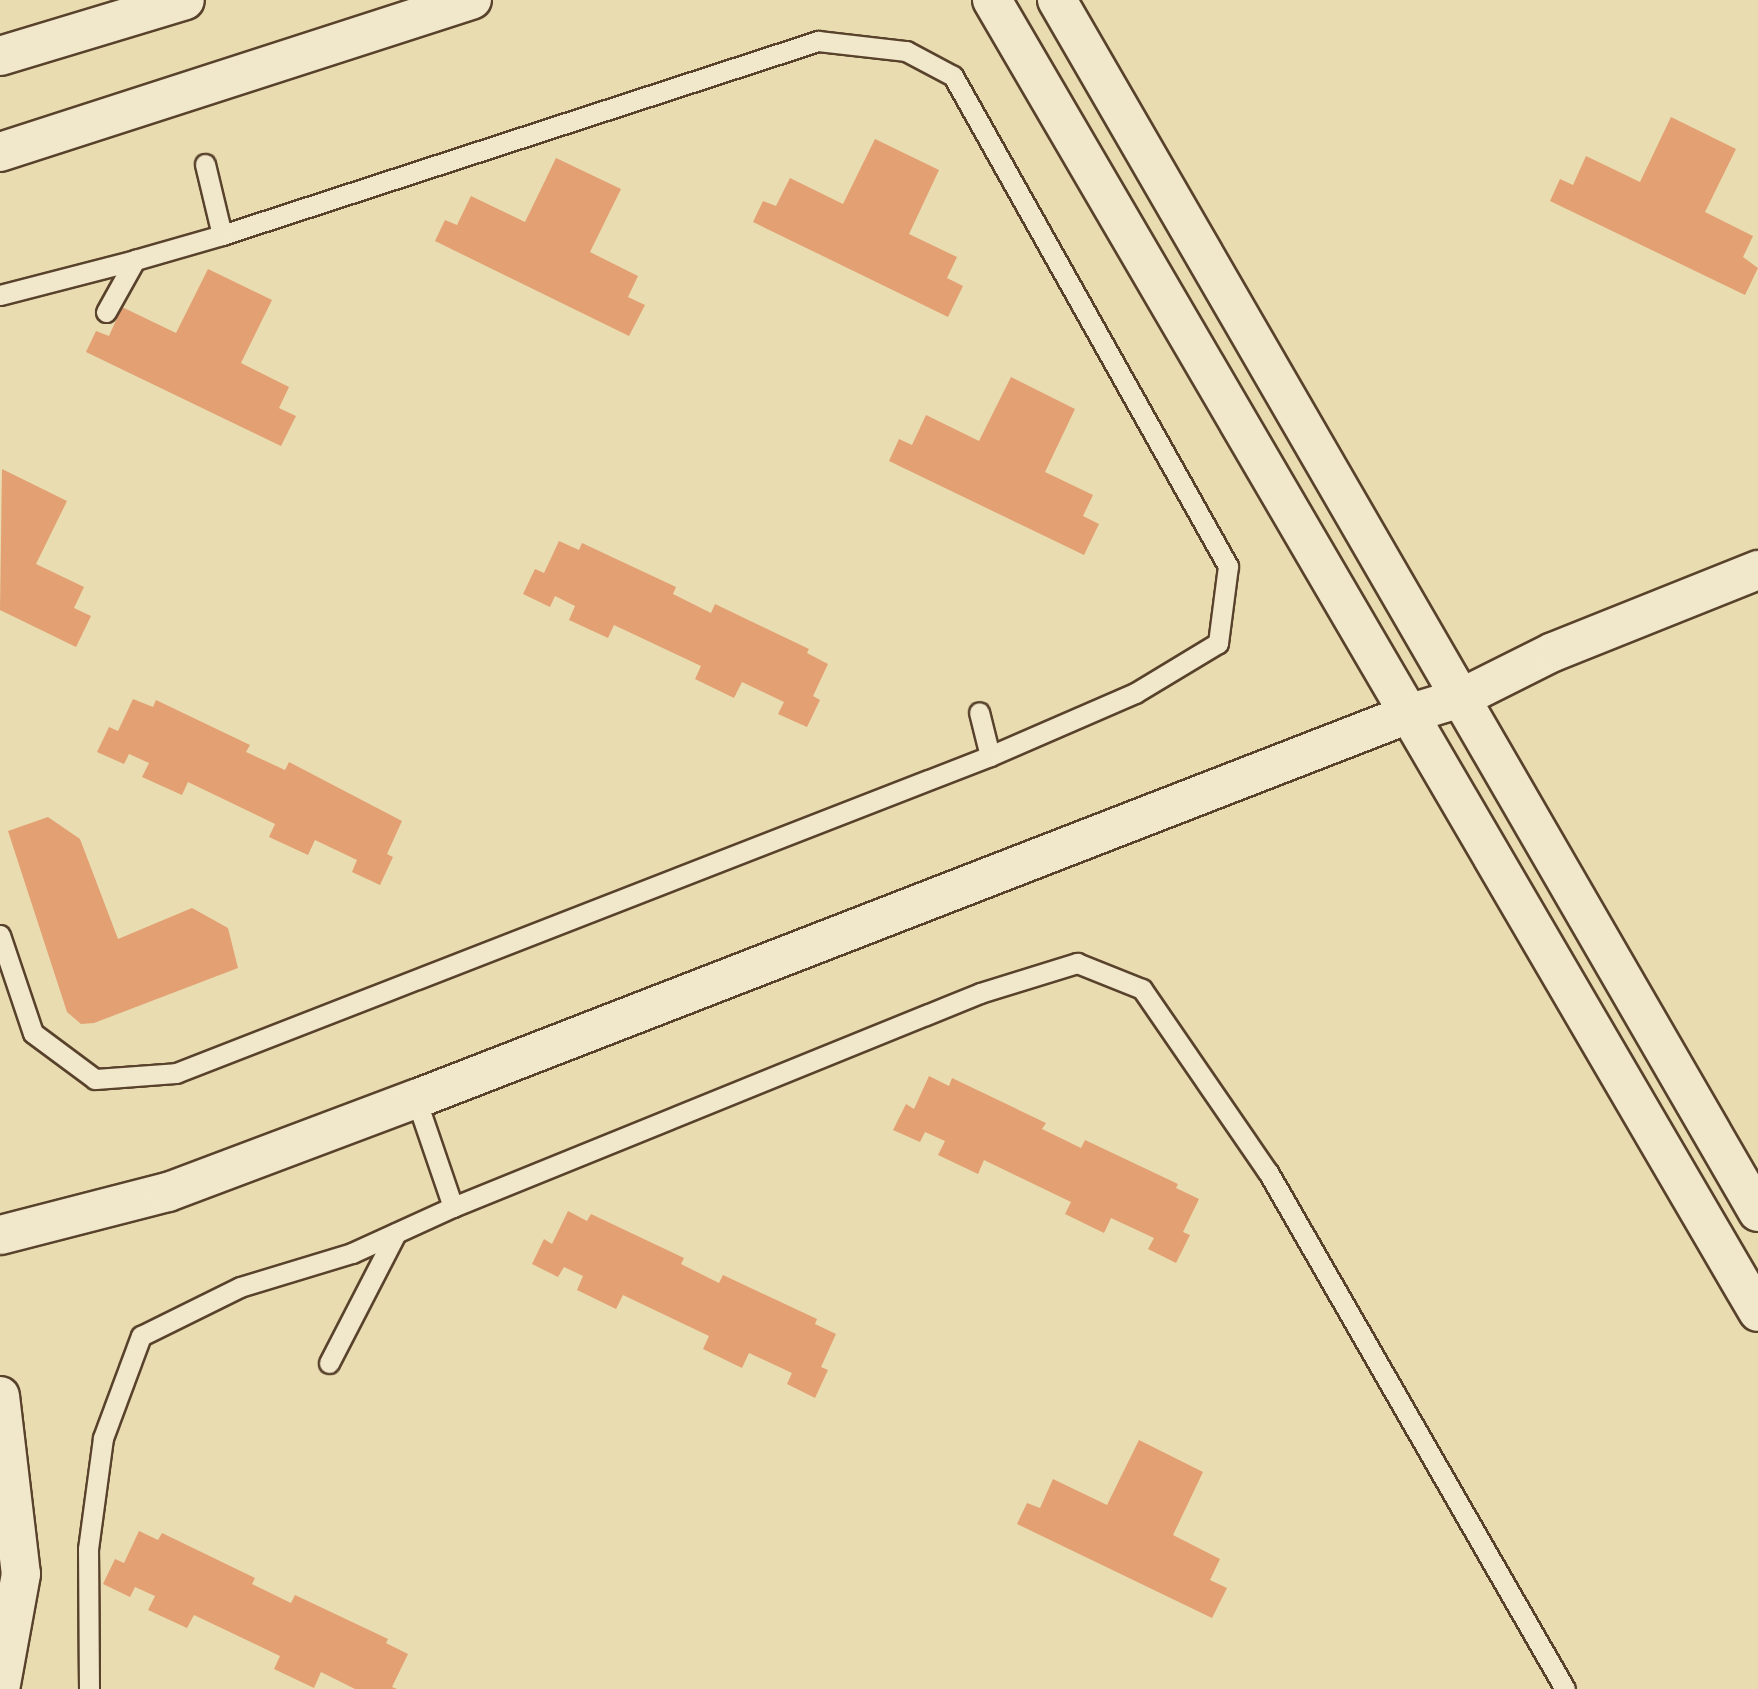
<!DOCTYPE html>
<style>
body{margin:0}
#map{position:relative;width:1758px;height:1689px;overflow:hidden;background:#e9dcb0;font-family:"Libre Bodoni",serif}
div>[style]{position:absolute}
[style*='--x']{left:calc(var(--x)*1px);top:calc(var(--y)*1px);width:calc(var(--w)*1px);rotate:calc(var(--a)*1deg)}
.building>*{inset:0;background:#e2a073}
.roads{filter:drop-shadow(2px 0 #59422c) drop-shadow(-2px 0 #59422c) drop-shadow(0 2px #59422c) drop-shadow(0 -2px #59422c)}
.lane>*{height:19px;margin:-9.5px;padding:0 9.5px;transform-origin:9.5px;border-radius:9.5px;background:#f1e8cc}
.street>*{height:38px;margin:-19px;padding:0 19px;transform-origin:19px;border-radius:19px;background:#f1e8cc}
.secondary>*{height:38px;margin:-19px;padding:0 19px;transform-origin:19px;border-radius:19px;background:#f1e8cc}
span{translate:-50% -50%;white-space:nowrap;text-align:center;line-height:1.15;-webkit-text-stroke:5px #f1e8cc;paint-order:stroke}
</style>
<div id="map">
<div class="building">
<div style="clip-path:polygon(1671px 117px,1736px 149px,1705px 212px,1753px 236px,1743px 257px,1758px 268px,1745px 295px,1550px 201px,1560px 179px,1573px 185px,1586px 156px,1640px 182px)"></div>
<div style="clip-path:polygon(875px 139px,939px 170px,909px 234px,957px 257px,947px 278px,963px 286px,948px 317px,753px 222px,763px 201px,776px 206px,790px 178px,843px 204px)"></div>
<div style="clip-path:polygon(556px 158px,621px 189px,590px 252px,638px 276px,628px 297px,645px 305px,629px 336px,435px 241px,445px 220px,457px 225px,471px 196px,525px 222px)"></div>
<div style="clip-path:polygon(208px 269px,272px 300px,241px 363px,289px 387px,279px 408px,296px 416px,281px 446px,86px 352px,96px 331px,109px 336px,122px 307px,176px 333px)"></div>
<div style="clip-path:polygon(1011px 377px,1075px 409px,1045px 472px,1093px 495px,1083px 516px,1099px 524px,1084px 555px,889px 461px,899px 439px,912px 445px,926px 415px,979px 441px)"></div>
<div style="clip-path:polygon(2px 469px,67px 501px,36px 564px,84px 587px,74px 608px,91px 616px,76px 647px,0 610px)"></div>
<div style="clip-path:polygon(559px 541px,579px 550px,582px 543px,676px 587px,673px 594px,711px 613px,715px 604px,809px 649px,807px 653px,828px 664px,813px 696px,820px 700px,807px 727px,778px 714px,784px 702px,742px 682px,734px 698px,695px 679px,701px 666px,614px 625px,608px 638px,569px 620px,575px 606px,555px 596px,550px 607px,523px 594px,535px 569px,544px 573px)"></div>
<div style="clip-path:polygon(133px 699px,153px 707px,156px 700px,250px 745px,246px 752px,285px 770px,289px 762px,402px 821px,387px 854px,393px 857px,380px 885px,352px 872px,357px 860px,315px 840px,308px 855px,269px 837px,275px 824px,188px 782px,182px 795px,142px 777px,149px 763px,129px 754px,124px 764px,97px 752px,109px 727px,118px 731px)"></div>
<div style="clip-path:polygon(48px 817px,80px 839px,118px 939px,192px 908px,228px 928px,238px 968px,94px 1023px,81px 1024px,67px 1012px,8px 831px)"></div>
<div style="clip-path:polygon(929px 1076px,949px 1086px,952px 1078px,1046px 1123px,1042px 1129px,1081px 1148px,1085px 1140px,1178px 1184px,1176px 1188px,1199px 1199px,1183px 1232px,1190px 1235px,1176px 1263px,1148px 1249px,1154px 1238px,1111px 1218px,1104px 1233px,1065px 1214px,1071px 1202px,984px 1160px,978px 1174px,938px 1155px,945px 1141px,925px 1132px,920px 1142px,893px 1130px,906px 1104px,914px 1109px)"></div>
<div style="clip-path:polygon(568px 1211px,587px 1221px,591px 1214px,684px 1258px,681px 1264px,719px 1283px,723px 1275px,817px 1319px,815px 1324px,836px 1334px,821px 1367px,828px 1370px,815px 1398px,787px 1384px,792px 1373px,749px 1353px,742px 1368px,703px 1349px,709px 1336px,623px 1295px,616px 1309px,577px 1290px,583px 1276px,564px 1267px,558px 1277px,532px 1264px,544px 1239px,552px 1244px)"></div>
<div style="clip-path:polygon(1139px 1440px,1203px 1472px,1173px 1535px,1220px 1559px,1210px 1580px,1227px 1588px,1212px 1618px,1017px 1524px,1027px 1503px,1040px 1508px,1053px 1479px,1107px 1505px)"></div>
<div style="clip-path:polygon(139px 1531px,158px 1540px,162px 1533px,255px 1578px,252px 1584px,291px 1603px,295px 1595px,388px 1639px,386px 1643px,408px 1654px,392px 1687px,397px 1689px,355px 1689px,321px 1672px,314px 1688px,274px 1669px,280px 1656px,194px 1615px,187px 1628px,148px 1610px,155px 1596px,135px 1587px,130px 1597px,103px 1584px,115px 1559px,124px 1563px)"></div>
</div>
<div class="roads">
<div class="lane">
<div style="--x:222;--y:235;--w:627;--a:-18.03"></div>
<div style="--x:818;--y:41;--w:89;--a:6.5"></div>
<div style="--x:906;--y:51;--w:53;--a:28"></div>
<div style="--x:953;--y:76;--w:562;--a:60.7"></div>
<div style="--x:1228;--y:566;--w:78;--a:97.4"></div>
<div style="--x:1218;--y:643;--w:97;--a:148.9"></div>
<div style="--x:1135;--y:693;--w:158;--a:156.5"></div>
<div style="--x:0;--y:295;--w:139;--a:-14.5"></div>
<div style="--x:106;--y:312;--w:60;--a:-60.9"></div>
<div style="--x:135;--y:260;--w:91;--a:-16"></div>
<div style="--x:222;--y:235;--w:73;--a:-103.5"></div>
<div style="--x:0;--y:935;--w:103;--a:71.4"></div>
<div style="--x:33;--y:1033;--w:77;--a:36.6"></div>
<div style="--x:95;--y:1079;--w:81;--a:-4.2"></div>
<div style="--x:176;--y:1073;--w:874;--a:-21.28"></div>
<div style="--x:990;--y:756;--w:45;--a:-104"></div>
<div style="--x:453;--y:1207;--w:569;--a:-22.1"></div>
<div style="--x:980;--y:993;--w:102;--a:-17.2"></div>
<div style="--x:1077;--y:963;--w:70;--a:21.8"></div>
<div style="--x:1142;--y:989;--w:222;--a:55.5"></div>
<div style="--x:1268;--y:1172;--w:596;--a:60.12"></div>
<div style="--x:329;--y:1363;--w:146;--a:-62.7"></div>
<div style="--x:89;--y:1689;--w:140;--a:-90.4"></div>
<div style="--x:88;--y:1549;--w:112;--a:-82.3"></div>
<div style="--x:103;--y:1438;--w:109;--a:-69.6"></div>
<div style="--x:141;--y:1336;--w:110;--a:-26.3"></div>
<div style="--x:240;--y:1287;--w:117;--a:-16.9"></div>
<div style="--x:352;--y:1253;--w:111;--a:-24.5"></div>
<div style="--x:453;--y:1207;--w:114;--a:-108.9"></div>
</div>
<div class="street">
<div style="--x:0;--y:1396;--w:179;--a:83.3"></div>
<div style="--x:21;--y:1574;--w:117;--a:100.3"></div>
</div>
<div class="secondary">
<div style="--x:992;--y:0;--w:1519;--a:59.72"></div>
<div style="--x:1057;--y:0;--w:1400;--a:59.96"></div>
<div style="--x:0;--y:56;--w:193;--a:-16.8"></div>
<div style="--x:0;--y:152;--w:496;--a:-17.9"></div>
<div style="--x:0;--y:1235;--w:173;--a:-14.4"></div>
<div style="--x:168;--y:1192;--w:265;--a:-20.6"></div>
<div style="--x:416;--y:1099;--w:1067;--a:-21.2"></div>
<div style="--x:1411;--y:713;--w:52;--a:-16.7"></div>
<div style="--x:1461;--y:698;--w:103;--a:-26.6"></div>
<div style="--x:1553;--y:652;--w:221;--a:-21.8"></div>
</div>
</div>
</div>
